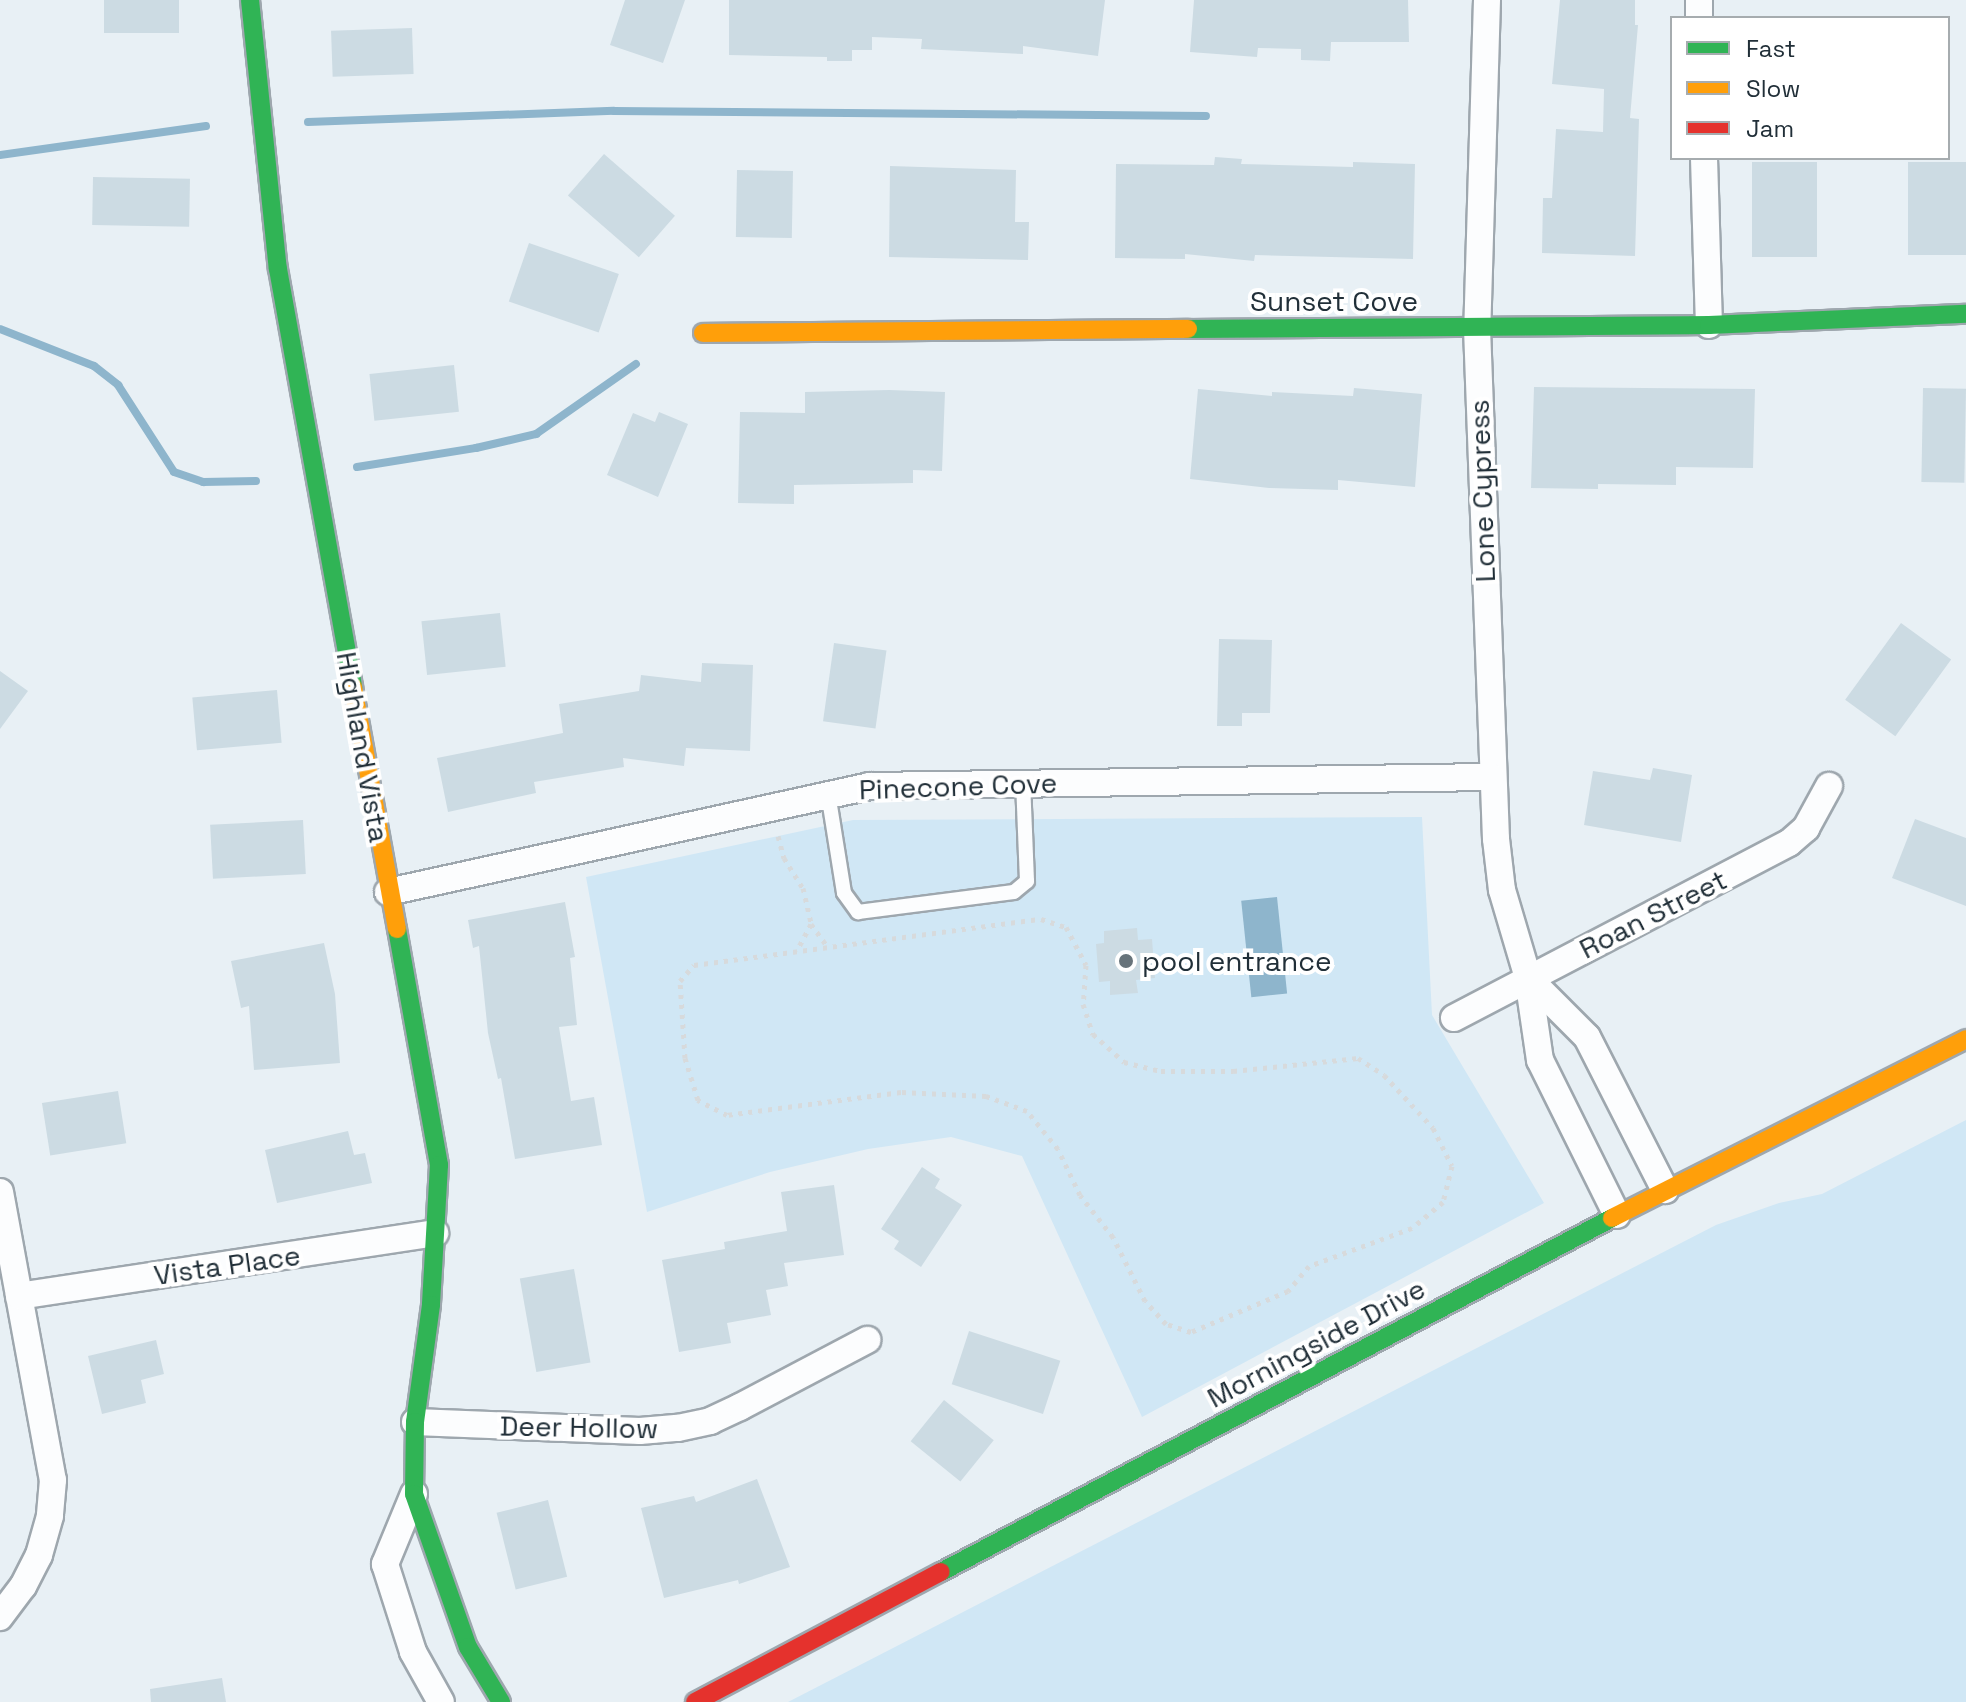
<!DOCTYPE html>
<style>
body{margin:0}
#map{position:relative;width:1966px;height:1702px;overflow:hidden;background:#e8f0f5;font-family:"Space Grotesk",sans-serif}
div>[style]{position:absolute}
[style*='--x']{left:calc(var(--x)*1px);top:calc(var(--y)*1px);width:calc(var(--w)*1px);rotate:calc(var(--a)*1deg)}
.green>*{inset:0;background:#d0e7f5}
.water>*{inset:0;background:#8eb5cc;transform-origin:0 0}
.stream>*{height:8px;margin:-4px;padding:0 4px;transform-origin:4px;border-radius:4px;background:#8eb5cc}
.building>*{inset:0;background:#ccdbe3;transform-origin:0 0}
.path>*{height:5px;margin-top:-2.5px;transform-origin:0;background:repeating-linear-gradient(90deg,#d7dadc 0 4px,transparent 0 10px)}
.roads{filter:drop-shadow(2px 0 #9ea7ae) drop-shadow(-2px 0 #9ea7ae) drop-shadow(0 2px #9ea7ae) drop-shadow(0 -2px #9ea7ae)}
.lane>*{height:14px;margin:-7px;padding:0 7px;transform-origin:7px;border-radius:7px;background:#fcfdfe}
.street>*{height:26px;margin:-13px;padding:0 13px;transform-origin:13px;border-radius:13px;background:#fcfdfe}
.fast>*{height:18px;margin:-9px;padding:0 9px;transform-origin:9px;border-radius:9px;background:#30b455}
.slow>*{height:18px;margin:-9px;padding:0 9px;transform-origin:9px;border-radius:9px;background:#ff9f0a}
.jam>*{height:18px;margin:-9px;padding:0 9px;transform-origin:9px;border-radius:9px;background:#e5322d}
.dots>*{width:22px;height:22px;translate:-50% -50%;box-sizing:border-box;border:4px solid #fff;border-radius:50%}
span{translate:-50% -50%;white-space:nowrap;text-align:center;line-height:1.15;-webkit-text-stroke:8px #fff;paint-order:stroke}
.street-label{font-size:28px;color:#212f38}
.poi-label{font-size:28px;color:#212f38}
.left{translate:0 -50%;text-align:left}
.legend{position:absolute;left:1670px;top:16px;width:280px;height:144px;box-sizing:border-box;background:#fff;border:2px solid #a6acaf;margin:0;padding:10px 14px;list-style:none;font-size:24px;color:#212f38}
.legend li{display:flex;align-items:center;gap:16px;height:40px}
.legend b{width:40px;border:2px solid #a6acaf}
</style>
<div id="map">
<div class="green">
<div style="clip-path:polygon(1422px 817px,1432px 1015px,1544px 1203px,1142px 1417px,1022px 1156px,951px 1137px,868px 1149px,770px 1172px,647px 1212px,586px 877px,853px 820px)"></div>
<div style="clip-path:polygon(1966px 1120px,1966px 1702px,788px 1702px,1716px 1225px,1779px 1203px,1822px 1194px)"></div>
</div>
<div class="water">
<div style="left:1277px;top:897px;width:97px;height:36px;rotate:84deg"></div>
</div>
<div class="stream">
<div style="--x:308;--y:122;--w:306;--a:-2.1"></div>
<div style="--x:614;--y:111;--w:592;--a:0.48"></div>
<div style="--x:0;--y:155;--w:208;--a:-8"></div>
<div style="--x:0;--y:329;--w:101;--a:21.5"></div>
<div style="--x:94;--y:366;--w:31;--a:38"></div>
<div style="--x:118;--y:385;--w:103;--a:57.2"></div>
<div style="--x:174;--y:472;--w:31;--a:19"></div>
<div style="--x:203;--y:482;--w:53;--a:-1.1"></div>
<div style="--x:357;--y:467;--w:121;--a:-9.1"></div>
<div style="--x:476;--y:448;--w:62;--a:-13.1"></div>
<div style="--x:536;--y:434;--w:122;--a:-35"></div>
</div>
<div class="building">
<div style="left:104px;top:0;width:75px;height:33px"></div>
<div style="clip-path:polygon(625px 0,685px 0,663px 63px,610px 45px)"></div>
<div style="clip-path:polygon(729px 0,1105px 0,1098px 56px,1023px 46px,1023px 54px,921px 49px,922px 39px,872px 37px,872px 50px,852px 50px,852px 61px,827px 61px,827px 57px,729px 55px)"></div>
<div style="clip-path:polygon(1194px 0,1408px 0,1409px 42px,1331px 42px,1330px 61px,1301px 60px,1301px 49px,1258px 48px,1257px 57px,1190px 52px)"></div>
<div style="clip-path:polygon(1560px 0,1635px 0,1635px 25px,1638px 25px,1630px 118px,1639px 119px,1635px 256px,1542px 253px,1543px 198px,1552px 198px,1556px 129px,1603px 132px,1604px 89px,1552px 84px)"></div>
<div style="left:412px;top:28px;width:46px;height:81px;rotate:88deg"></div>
<div style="left:604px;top:154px;width:94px;height:55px;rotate:41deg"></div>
<div style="clip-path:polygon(1215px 157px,1242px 159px,1241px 164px,1353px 167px,1353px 162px,1415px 164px,1413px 259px,1255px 255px,1254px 261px,1185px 254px,1185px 259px,1115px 258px,1116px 164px,1214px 165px)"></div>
<div style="left:1752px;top:162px;width:65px;height:95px"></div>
<div style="left:1908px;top:162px;width:58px;height:93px"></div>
<div style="clip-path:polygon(890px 166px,1016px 170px,1015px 222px,1029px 222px,1028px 260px,889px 257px)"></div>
<div style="left:737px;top:170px;width:56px;height:67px;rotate:1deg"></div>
<div style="left:93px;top:177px;width:97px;height:48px;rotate:1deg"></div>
<div style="left:529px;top:243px;width:95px;height:62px;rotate:19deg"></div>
<div style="left:454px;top:365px;width:47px;height:85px;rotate:84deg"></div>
<div style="clip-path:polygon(1534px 387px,1755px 389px,1753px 468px,1676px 467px,1676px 485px,1598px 484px,1598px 489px,1531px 488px)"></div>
<div style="clip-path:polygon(1354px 388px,1422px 394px,1415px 487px,1338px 480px,1338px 490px,1269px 488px,1190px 479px,1198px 389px,1272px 396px,1272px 392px,1353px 396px)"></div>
<div style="left:1923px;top:388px;width:43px;height:94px;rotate:1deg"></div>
<div style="clip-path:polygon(889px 390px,945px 392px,942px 471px,913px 470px,913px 483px,794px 485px,794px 504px,738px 503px,740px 412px,805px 413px,805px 392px)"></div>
<div style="clip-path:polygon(659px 412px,688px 424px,658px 497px,607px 475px,633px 413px,655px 422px)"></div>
<div style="left:500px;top:613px;width:54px;height:79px;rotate:84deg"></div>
<div style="left:1901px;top:623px;width:62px;height:95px;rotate:36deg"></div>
<div style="clip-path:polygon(1219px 639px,1272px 640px,1270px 713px,1242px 713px,1242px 726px,1217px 726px)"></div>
<div style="left:834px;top:643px;width:53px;height:79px;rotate:8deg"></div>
<div style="clip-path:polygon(702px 663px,753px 665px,750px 751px,686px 748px,684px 766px,623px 758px,624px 767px,534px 782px,536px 793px,448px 812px,437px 758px,563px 733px,559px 704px,639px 691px,641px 675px,701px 682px)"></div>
<div style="clip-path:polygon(0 671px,28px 691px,0 729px)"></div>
<div style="left:277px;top:690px;width:53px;height:85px;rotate:85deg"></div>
<div style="clip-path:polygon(1653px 768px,1692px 775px,1681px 842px,1584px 825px,1593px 771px,1650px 780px)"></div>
<div style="clip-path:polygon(1915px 819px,1966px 838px,1966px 906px,1892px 878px)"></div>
<div style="left:303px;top:820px;width:54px;height:93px;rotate:87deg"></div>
<div style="clip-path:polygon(565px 902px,575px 957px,570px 958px,577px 1025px,559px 1027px,571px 1101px,594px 1097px,602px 1145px,515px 1159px,501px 1078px,498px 1079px,488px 1033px,479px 946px,473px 948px,468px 920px)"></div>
<div style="clip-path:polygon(1137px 928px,1138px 940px,1152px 939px,1155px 978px,1136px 980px,1138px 993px,1110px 995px,1110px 981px,1099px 982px,1096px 944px,1104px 943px,1104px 931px)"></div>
<div style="clip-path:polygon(324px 943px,335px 994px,340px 1063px,254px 1070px,249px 1006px,241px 1008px,231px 961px)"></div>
<div style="left:118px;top:1091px;width:53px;height:77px;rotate:81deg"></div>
<div style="clip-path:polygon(348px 1131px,354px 1155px,365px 1153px,372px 1183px,277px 1203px,265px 1150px)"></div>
<div style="clip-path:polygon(922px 1167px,940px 1179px,935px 1188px,962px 1205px,921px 1267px,894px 1249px,899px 1241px,881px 1229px)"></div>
<div style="clip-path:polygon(834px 1185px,844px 1255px,784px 1263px,788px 1286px,766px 1290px,771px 1315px,727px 1323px,731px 1343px,679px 1352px,662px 1260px,725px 1249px,724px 1242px,787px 1231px,781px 1192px)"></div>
<div style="left:574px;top:1269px;width:95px;height:55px;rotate:80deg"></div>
<div style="left:969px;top:1331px;width:96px;height:56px;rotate:18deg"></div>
<div style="clip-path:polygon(156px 1340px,164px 1374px,141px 1380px,146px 1403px,102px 1414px,88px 1356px)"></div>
<div style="left:944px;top:1400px;width:64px;height:53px;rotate:39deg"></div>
<div style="clip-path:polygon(757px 1479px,790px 1567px,739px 1584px,738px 1580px,664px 1598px,641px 1508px,694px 1496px,696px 1502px)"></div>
<div style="left:548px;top:1500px;width:79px;height:53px;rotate:76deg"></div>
<div style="clip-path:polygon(222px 1678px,226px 1702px,151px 1702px,150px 1689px)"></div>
</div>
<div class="path">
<div style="--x:778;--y:836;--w:23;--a:75"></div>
<div style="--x:784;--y:858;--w:36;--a:58"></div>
<div style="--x:803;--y:888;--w:37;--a:77"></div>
<div style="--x:811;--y:924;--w:30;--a:118"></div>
<div style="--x:1041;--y:919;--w:26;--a:18"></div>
<div style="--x:1066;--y:927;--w:43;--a:62.2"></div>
<div style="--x:1086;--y:965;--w:39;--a:94"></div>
<div style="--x:1083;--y:1004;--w:32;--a:72"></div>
<div style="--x:1093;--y:1034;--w:42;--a:42.1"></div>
<div style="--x:1124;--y:1062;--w:38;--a:14"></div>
<div style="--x:1161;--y:1071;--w:72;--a:0"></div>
<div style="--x:1233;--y:1071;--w:126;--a:-5.9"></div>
<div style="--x:1358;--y:1058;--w:31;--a:33"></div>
<div style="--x:1384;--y:1075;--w:72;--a:47.2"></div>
<div style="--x:1433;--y:1128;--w:42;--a:63.4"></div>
<div style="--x:1452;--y:1166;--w:37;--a:104"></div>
<div style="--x:1443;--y:1202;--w:40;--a:140"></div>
<div style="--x:1412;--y:1228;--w:110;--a:159.7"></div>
<div style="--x:1309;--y:1266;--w:33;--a:130"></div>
<div style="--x:1288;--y:1291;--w:105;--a:157.1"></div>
<div style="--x:1191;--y:1332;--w:26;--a:-162"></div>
<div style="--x:1166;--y:1324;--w:31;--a:-132"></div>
<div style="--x:1145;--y:1301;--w:72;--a:-116.6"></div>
<div style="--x:1113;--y:1237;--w:53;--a:-128.2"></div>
<div style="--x:1080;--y:1195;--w:51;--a:-115.6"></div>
<div style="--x:1058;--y:1149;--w:49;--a:-129.2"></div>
<div style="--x:1027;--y:1111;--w:44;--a:-159.9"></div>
<div style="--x:986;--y:1096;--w:85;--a:-177.3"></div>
<div style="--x:901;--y:1092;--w:176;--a:172.5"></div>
<div style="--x:727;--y:1115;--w:33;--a:-153"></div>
<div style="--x:698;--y:1100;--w:44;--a:-107.2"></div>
<div style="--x:685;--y:1058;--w:77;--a:-93.7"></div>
<div style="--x:680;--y:981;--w:21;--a:-49"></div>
<div style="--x:694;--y:965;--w:350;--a:-7.6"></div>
<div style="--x:811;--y:924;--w:27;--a:54"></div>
</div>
<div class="roads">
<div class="lane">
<div style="--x:828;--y:793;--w:101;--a:80.9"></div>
<div style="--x:844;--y:893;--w:24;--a:54"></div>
<div style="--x:858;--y:912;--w:157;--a:-7.3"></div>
<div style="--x:1014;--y:892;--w:17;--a:-40"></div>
<div style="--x:1027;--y:881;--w:98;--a:-92.3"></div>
</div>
<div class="street">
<div style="--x:1487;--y:0;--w:328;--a:91.7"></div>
<div style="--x:1477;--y:328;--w:511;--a:87.87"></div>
<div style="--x:1496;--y:839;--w:51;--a:83.3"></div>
<div style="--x:1502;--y:890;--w:92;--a:73.5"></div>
<div style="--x:1528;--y:978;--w:83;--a:81.7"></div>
<div style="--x:1540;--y:1060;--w:173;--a:63.6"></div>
<div style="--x:1699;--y:0;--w:18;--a:90"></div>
<div style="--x:1704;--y:158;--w:167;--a:88.3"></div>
<div style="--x:388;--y:892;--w:493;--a:-12.4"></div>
<div style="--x:869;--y:786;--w:622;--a:-0.83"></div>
<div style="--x:1528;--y:978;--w:83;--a:45"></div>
<div style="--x:1587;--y:1037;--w:172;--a:63"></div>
<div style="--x:1454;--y:1018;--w:378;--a:-27.6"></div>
<div style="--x:1789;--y:843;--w:23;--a:-41"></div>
<div style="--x:1806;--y:828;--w:48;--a:-61.3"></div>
<div style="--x:0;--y:1192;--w:293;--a:79.6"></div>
<div style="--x:53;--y:1480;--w:36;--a:95"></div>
<div style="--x:50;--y:1516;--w:41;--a:105.8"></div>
<div style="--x:39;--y:1555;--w:35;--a:117"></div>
<div style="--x:23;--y:1586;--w:39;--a:127"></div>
<div style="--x:19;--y:1296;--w:421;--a:-8.6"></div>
<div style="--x:415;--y:1422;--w:225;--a:2.3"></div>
<div style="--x:640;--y:1431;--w:38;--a:-5"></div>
<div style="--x:678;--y:1428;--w:33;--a:-12"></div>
<div style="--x:710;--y:1421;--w:33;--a:-25"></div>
<div style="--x:740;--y:1407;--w:144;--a:-27.8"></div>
<div style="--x:414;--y:1494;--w:76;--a:112.5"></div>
<div style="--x:385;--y:1564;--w:92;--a:72.3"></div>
<div style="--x:413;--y:1652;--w:57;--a:60.8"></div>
</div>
<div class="fast">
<div style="--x:250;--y:0;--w:270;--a:84.1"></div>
<div style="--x:278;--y:269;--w:425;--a:79.8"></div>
<div style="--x:1188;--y:329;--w:521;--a:-0.44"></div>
<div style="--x:1709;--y:325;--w:257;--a:-2.5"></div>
<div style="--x:397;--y:929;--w:240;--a:79.9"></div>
<div style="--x:439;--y:1165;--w:140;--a:93.3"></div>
<div style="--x:431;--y:1305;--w:118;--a:97.8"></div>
<div style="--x:415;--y:1422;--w:72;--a:90.8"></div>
<div style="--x:414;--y:1494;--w:162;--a:70.6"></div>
<div style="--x:468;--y:1647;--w:64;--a:59"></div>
<div style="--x:941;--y:1572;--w:759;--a:-27.81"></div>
</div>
<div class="slow">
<div style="--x:703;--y:333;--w:485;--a:-0.5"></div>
<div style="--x:353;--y:687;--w:246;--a:79.7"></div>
<div style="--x:1612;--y:1218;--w:397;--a:-26.8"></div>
</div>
<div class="jam">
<div style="--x:695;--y:1702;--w:278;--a:-27.9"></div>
</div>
</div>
<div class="dots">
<div style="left:1126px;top:961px;background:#67737a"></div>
</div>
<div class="street-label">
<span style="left:1334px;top:301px">Sunset Cove</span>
<span style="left:1482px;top:491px;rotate:-92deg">Lone Cypress</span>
<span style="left:363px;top:747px;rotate:80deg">Highland Vista</span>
<span style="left:958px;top:786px;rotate:-2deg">Pinecone Cove</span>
<span style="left:1653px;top:914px;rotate:-27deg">Roan Street</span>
<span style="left:227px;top:1265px;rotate:-8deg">Vista Place</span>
<span style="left:1316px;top:1343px;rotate:-28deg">Morningside Drive</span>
<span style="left:579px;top:1427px;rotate:1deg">Deer Hollow</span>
</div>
<div class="poi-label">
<span class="left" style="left:1142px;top:961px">pool entrance</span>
</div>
<ul class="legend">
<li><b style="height:10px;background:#30b455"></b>Fast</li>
<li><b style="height:10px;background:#ff9f0a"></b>Slow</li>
<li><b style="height:10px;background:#e5322d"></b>Jam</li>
</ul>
</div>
